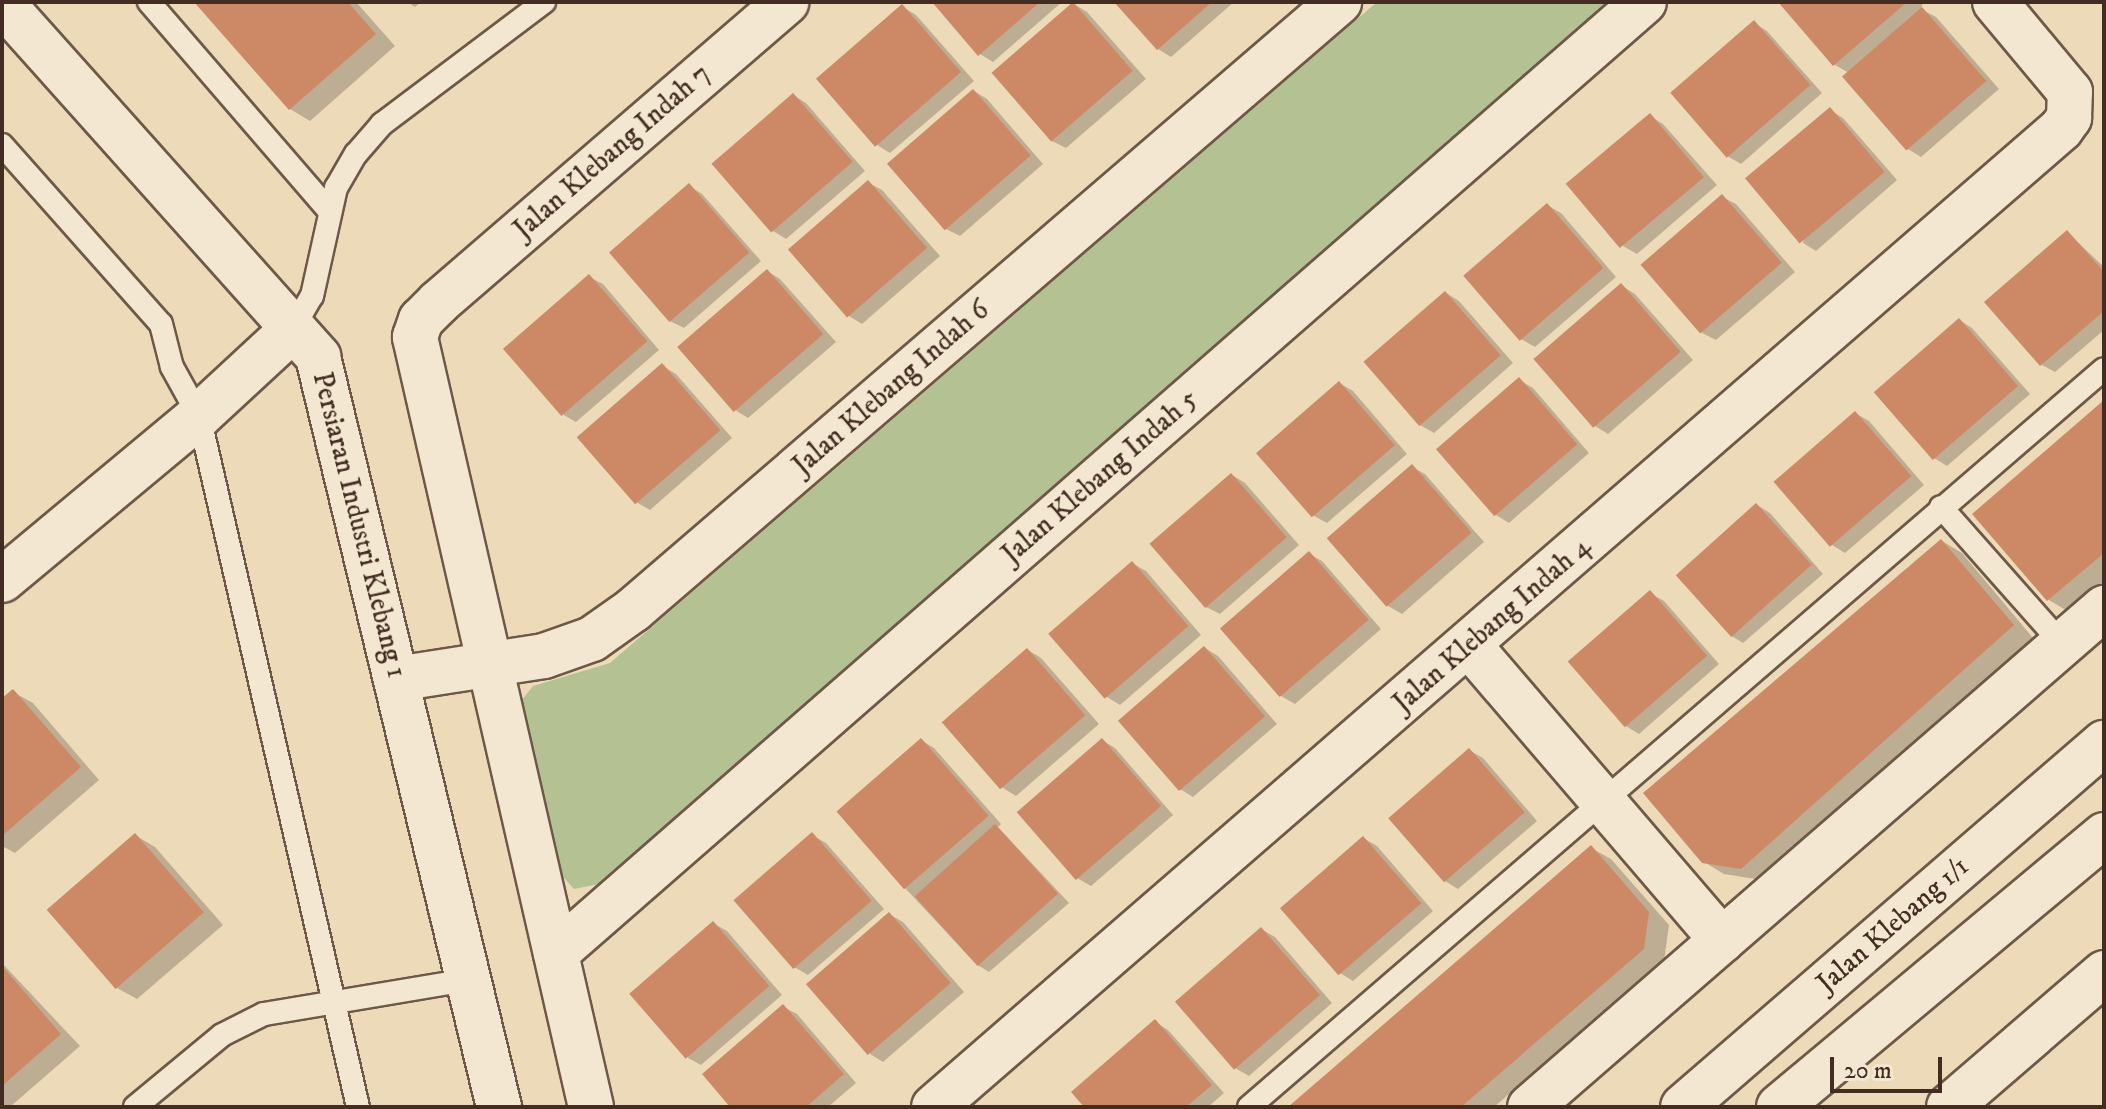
<!DOCTYPE html>
<style>
body{margin:0}
#map{position:relative;width:2106px;height:1109px;overflow:hidden;background:#eddab8;font-family:"IM FELL DW Pica",serif}
div>[style]{position:absolute}
[style*='--x']{left:calc(var(--x)*1px);top:calc(var(--y)*1px);width:calc(var(--w)*1px);rotate:calc(var(--a)*1deg)}
.green>*{inset:0;background:#b4c192}
.shadow>*{inset:0;background:#0003}
.building>*{inset:0;background:#cd8966;transform-origin:0 0}
.roads{filter:drop-shadow(2px 0 #6e5847) drop-shadow(-2px 0 #6e5847) drop-shadow(0 2px #6e5847) drop-shadow(0 -2px #6e5847)}
.lane>*{height:22px;margin:-11px;padding:0 11px;transform-origin:11px;border-radius:11px;background:#f3e7d1}
.street>*{height:44px;margin:-22px;padding:0 22px;transform-origin:22px;border-radius:22px;background:#f3e7d1}
.secondary>*{height:44px;margin:-22px;padding:0 22px;transform-origin:22px;border-radius:22px;background:#f3e7d1}
span{translate:-50% -50%;white-space:nowrap;text-align:center;line-height:1.15;-webkit-text-stroke:7px #f3e7d1;paint-order:stroke}
.street-label{font-size:28px;color:#432c21}
.frame{position:absolute;inset:0;border:4px solid #432c21;pointer-events:none}
.scale{position:absolute;left:1830px;top:1057px;width:112px;height:36px;box-sizing:border-box;border:4px solid #432c21;border-top:0;padding-left:10px;font-size:24px;line-height:28px;white-space:nowrap;color:#432c21;-webkit-text-stroke:6px #f3e7d1;paint-order:stroke}
</style>
<div id="map">
<div class="green">
<div style="clip-path:polygon(1377px 2px,1618px 2px,604px 883px,574px 889px,557px 870px,514px 710px,533px 686px,610px 663px)"></div>
</div>
<div class="shadow">
<div style="clip-path:polygon(197px 2px,356px 2px,395px 46px,310px 121px,290px 109px)"></div>
<div style="clip-path:polygon(407px 2px,421px 2px,415px 7px)"></div>
<div style="clip-path:polygon(934px 2px,1062px 2px,993px 62px,980px 54px)"></div>
<div style="clip-path:polygon(1117px 2px,1234px 2px,1171px 57px,1158px 49px)"></div>
<div style="clip-path:polygon(1780px 2px,1923px 2px,1921px 9px,1936px 17px,1999px 89px,1921px 157px,1908px 149px,1849px 73px,1835px 65px)"></div>
<div style="clip-path:polygon(1074px 4px,1087px 12px,1146px 79px,1066px 148px,1052px 141px)"></div>
<div style="clip-path:polygon(903px 7px,916px 15px,974px 81px,890px 153px,877px 145px)"></div>
<div style="clip-path:polygon(1754px 23px,1767px 31px,1822px 93px,1741px 164px,1727px 156px)"></div>
<div style="clip-path:polygon(974px 91px,987px 99px,1043px 164px,960px 236px,946px 229px)"></div>
<div style="clip-path:polygon(793px 95px,806px 103px,865px 171px,786px 239px,773px 231px)"></div>
<div style="clip-path:polygon(1830px 110px,1843px 118px,1897px 180px,1816px 251px,1803px 243px)"></div>
<div style="clip-path:polygon(1650px 116px,1663px 124px,1717px 185px,1637px 254px,1623px 246px)"></div>
<div style="clip-path:polygon(869px 183px,882px 190px,940px 256px,862px 324px,849px 316px)"></div>
<div style="clip-path:polygon(689px 186px,702px 194px,761px 261px,684px 328px,670px 321px)"></div>
<div style="clip-path:polygon(1722px 197px,1736px 204px,1795px 272px,1716px 340px,1702px 333px)"></div>
<div style="clip-path:polygon(1547px 205px,1561px 213px,1616px 277px,1535px 347px,1521px 339px)"></div>
<div style="clip-path:polygon(2067px 232px,2104px 267px,2104px 330px,2055px 372px,2042px 365px)"></div>
<div style="clip-path:polygon(767px 271px,780px 279px,836px 342px,748px 418px,735px 410px)"></div>
<div style="clip-path:polygon(589px 277px,603px 284px,659px 350px,576px 422px,562px 414px)"></div>
<div style="clip-path:polygon(1622px 286px,1635px 294px,1693px 360px,1608px 434px,1595px 426px)"></div>
<div style="clip-path:polygon(1446px 293px,1459px 301px,1513px 363px,1434px 433px,1420px 425px)"></div>
<div style="clip-path:polygon(1959px 320px,1972px 328px,2030px 394px,1947px 466px,1934px 458px)"></div>
<div style="clip-path:polygon(663px 366px,676px 374px,732px 438px,650px 510px,636px 502px)"></div>
<div style="clip-path:polygon(1519px 380px,1533px 388px,1589px 453px,1509px 523px,1496px 515px,1439px 450px)"></div>
<div style="clip-path:polygon(1339px 383px,1353px 391px,1407px 454px,1327px 523px,1314px 516px,1259px 453px)"></div>
<div style="clip-path:polygon(2104px 403px,2104px 581px,2069px 612px,2049px 600px,1974px 515px)"></div>
<div style="clip-path:polygon(1855px 413px,1869px 421px,1924px 485px,1845px 553px,1832px 545px)"></div>
<div style="clip-path:polygon(1412px 467px,1425px 474px,1484px 542px,1402px 614px,1388px 606px)"></div>
<div style="clip-path:polygon(1232px 475px,1245px 483px,1299px 545px,1220px 614px,1206px 607px)"></div>
<div style="clip-path:polygon(1757px 505px,1770px 513px,1823px 574px,1743px 643px,1730px 635px)"></div>
<div style="clip-path:polygon(1942px 541px,1962px 553px,2033px 638px,1762px 880px,1724px 874px,1704px 862px)"></div>
<div style="clip-path:polygon(1309px 554px,1322px 561px,1381px 629px,1295px 704px,1281px 696px)"></div>
<div style="clip-path:polygon(1132px 563px,1146px 571px,1201px 635px,1120px 705px,1107px 697px)"></div>
<div style="clip-path:polygon(1650px 593px,1664px 601px,1719px 664px,1639px 734px,1626px 726px)"></div>
<div style="clip-path:polygon(1205px 648px,1218px 656px,1277px 724px,1193px 797px,1180px 789px)"></div>
<div style="clip-path:polygon(1028px 650px,1041px 658px,1099px 724px,1016px 796px,1003px 788px,945px 722px)"></div>
<div style="clip-path:polygon(13px 692px,33px 703px,99px 780px,15px 853px,2px 846px,2px 701px)"></div>
<div style="clip-path:polygon(921px 740px,934px 748px,1001px 824px,998px 827px,1069px 903px,989px 972px,976px 964px,905px 888px)"></div>
<div style="clip-path:polygon(1102px 740px,1115px 748px,1173px 815px,1091px 886px,1077px 878px)"></div>
<div style="clip-path:polygon(1469px 750px,1483px 758px,1537px 821px,1458px 889px,1445px 881px)"></div>
<div style="clip-path:polygon(135px 835px,155px 847px,223px 925px,137px 999px,117px 988px)"></div>
<div style="clip-path:polygon(812px 835px,826px 843px,884px 909px,808px 975px,794px 967px)"></div>
<div style="clip-path:polygon(1363px 838px,1377px 846px,1433px 911px,1353px 981px,1340px 973px)"></div>
<div style="clip-path:polygon(1591px 848px,1611px 859px,1669px 925px,1664px 961px,1494px 1107px,1291px 1107px)"></div>
<div style="clip-path:polygon(889px 914px,903px 922px,964px 992px,883px 1062px,870px 1054px)"></div>
<div style="clip-path:polygon(713px 923px,727px 931px,782px 995px,701px 1065px,688px 1058px)"></div>
<div style="clip-path:polygon(1261px 929px,1275px 937px,1332px 1003px,1249px 1076px,1235px 1068px)"></div>
<div style="clip-path:polygon(2px 963px,80px 1046px,10px 1107px,2px 1107px)"></div>
<div style="clip-path:polygon(783px 1007px,797px 1014px,856px 1083px,828px 1107px,733px 1107px)"></div>
<div style="clip-path:polygon(1155px 1022px,1168px 1030px,1224px 1093px,1208px 1107px,1087px 1107px)"></div>
</div>
<div class="building">
<div style="clip-path:polygon(194px 2px,348px 2px,376px 34px,289px 110px)"></div>
<div style="clip-path:polygon(932px 2px,1040px 2px,978px 56px)"></div>
<div style="left:1073px;top:2px;width:91px;height:108px;rotate:49deg"></div>
<div style="clip-path:polygon(1114px 2px,1212px 2px,1157px 50px)"></div>
<div style="clip-path:polygon(1778px 2px,1907px 2px,1833px 66px)"></div>
<div style="left:902px;top:4px;width:90px;height:114px;rotate:49deg"></div>
<div style="left:1922px;top:7px;width:98px;height:106px;rotate:49deg"></div>
<div style="left:1754px;top:20px;width:86px;height:111px;rotate:49deg"></div>
<div style="left:973px;top:89px;width:88px;height:114px;rotate:49deg"></div>
<div style="left:793px;top:93px;width:91px;height:108px;rotate:49deg"></div>
<div style="left:1830px;top:107px;width:85px;height:111px;rotate:50deg"></div>
<div style="left:1650px;top:113px;width:84px;height:110px;rotate:50deg"></div>
<div style="left:868px;top:180px;width:90px;height:106px;rotate:49deg"></div>
<div style="left:689px;top:183px;width:92px;height:106px;rotate:49deg"></div>
<div style="left:1722px;top:194px;width:91px;height:108px;rotate:49deg"></div>
<div style="left:1547px;top:203px;width:86px;height:111px;rotate:49deg"></div>
<div style="clip-path:polygon(2067px 230px,2104px 272px,2104px 311px,2040px 366px,1984px 302px)"></div>
<div style="left:767px;top:269px;width:86px;height:119px;rotate:49deg"></div>
<div style="left:589px;top:274px;width:89px;height:114px;rotate:49deg"></div>
<div style="left:1621px;top:283px;width:91px;height:116px;rotate:49deg"></div>
<div style="left:1445px;top:291px;width:85px;height:108px;rotate:49deg"></div>
<div style="left:1959px;top:318px;width:90px;height:113px;rotate:49deg"></div>
<div style="left:662px;top:363px;width:89px;height:113px;rotate:49deg"></div>
<div style="left:1519px;top:377px;width:89px;height:110px;rotate:49deg"></div>
<div style="left:1339px;top:381px;width:85px;height:110px;rotate:49deg"></div>
<div style="clip-path:polygon(2104px 400px,2104px 553px,2047px 601px,1972px 514px)"></div>
<div style="left:1855px;top:411px;width:86px;height:108px;rotate:49deg"></div>
<div style="left:1412px;top:464px;width:91px;height:113px;rotate:49deg"></div>
<div style="left:1231px;top:473px;width:85px;height:108px;rotate:49deg"></div>
<div style="left:1756px;top:503px;width:83px;height:108px;rotate:48deg"></div>
<div style="clip-path:polygon(1941px 539px,2014px 625px,1741px 869px,1702px 863px,1643px 793px)"></div>
<div style="left:1309px;top:551px;width:91px;height:118px;rotate:49deg"></div>
<div style="left:1132px;top:561px;width:86px;height:111px;rotate:49deg"></div>
<div style="left:1650px;top:590px;width:87px;height:109px;rotate:49deg"></div>
<div style="left:1204px;top:646px;width:93px;height:114px;rotate:49deg"></div>
<div style="left:1027px;top:648px;width:89px;height:113px;rotate:49deg"></div>
<div style="clip-path:polygon(13px 689px,81px 767px,2px 836px,2px 698px)"></div>
<div style="left:921px;top:738px;width:103px;height:112px;rotate:49deg"></div>
<div style="left:1102px;top:738px;width:90px;height:113px;rotate:49deg"></div>
<div style="left:1469px;top:748px;width:85px;height:107px;rotate:49deg"></div>
<div style="left:995px;top:824px;width:94px;height:108px;rotate:48deg"></div>
<div style="left:812px;top:832px;width:91px;height:104px;rotate:49deg"></div>
<div style="left:135px;top:833px;width:105px;height:117px;rotate:49deg"></div>
<div style="left:1363px;top:836px;width:89px;height:110px;rotate:49deg"></div>
<div style="clip-path:polygon(1591px 845px,1649px 912px,1644px 949px,1461px 1107px,1288px 1107px)"></div>
<div style="left:889px;top:912px;width:94px;height:110px;rotate:49deg"></div>
<div style="left:713px;top:921px;width:86px;height:111px;rotate:49deg"></div>
<div style="left:1261px;top:927px;width:90px;height:114px;rotate:49deg"></div>
<div style="clip-path:polygon(2px 966px,61px 1034px,2px 1086px)"></div>
<div style="clip-path:polygon(783px 1004px,844px 1074px,806px 1107px,730px 1107px,702px 1074px)"></div>
<div style="clip-path:polygon(1155px 1019px,1212px 1085px,1186px 1107px,1084px 1107px,1071px 1092px)"></div>
</div>
<div class="roads">
<div class="lane">
<div style="--x:149;--y:2;--w:277;--a:49.2"></div>
<div style="--x:2;--y:145;--w:239;--a:48.4"></div>
<div style="--x:161;--y:324;--w:44;--a:75.7"></div>
<div style="--x:172;--y:367;--w:56;--a:61.1"></div>
<div style="--x:199;--y:416;--w:709;--a:77.04"></div>
<div style="--x:292;--y:330;--w:39;--a:-60"></div>
<div style="--x:312;--y:296;--w:111;--a:-77.5"></div>
<div style="--x:336;--y:188;--w:39;--a:-60"></div>
<div style="--x:356;--y:154;--w:40;--a:-49"></div>
<div style="--x:382;--y:124;--w:203;--a:-37"></div>
<div style="--x:1941;--y:507;--w:183;--a:48.5"></div>
<div style="--x:135;--y:1107;--w:113;--a:-39.6"></div>
<div style="--x:222;--y:1035;--w:47;--a:-26.6"></div>
<div style="--x:264;--y:1014;--w:207;--a:-9.5"></div>
<div style="--x:1249;--y:1107;--w:1129;--a:-40.8"></div>
</div>
<div class="street">
<div style="--x:2;--y:3;--w:475;--a:48.2"></div>
<div style="--x:318;--y:357;--w:772;--a:76.43"></div>
<div style="--x:2;--y:580;--w:256;--a:-39.8"></div>
<div style="--x:199;--y:416;--w:127;--a:-42.8"></div>
<div style="--x:1469;--y:645;--w:389;--a:49.4"></div>
<div style="--x:396;--y:679;--w:150;--a:-8.8"></div>
<div style="--x:544;--y:656;--w:51;--a:-19.5"></div>
<div style="--x:592;--y:639;--w:50;--a:-35.3"></div>
<div style="--x:633;--y:610;--w:932;--a:-40.73"></div>
<div style="--x:556;--y:953;--w:1445;--a:-41.16"></div>
<div style="--x:591;--y:1107;--w:790;--a:-102.88"></div>
<div style="--x:415;--y:337;--w:18;--a:-71"></div>
<div style="--x:421;--y:320;--w:25;--a:-45"></div>
<div style="--x:439;--y:302;--w:459;--a:-40.8"></div>
<div style="--x:934;--y:1107;--w:1492;--a:-40.95"></div>
<div style="--x:2061;--y:129;--w:14;--a:-54"></div>
<div style="--x:2069;--y:118;--w:26;--a:-88"></div>
<div style="--x:2070;--y:92;--w:117;--a:-129.8"></div>
<div style="--x:1530;--y:1107;--w:761;--a:-41"></div>
<div style="--x:1949;--y:1107;--w:205;--a:-40.8"></div>
</div>
<div class="secondary">
<div style="--x:1683;--y:1107;--w:557;--a:-40.85"></div>
<div style="--x:1779;--y:1107;--w:424;--a:-39.9"></div>
</div>
</div>
<div class="street-label">
<span style="left:612px;top:152px;rotate:-41deg">Jalan Klebang Indah 7</span>
<span style="left:891px;top:388px;rotate:-41deg">Jalan Klebang Indah 6</span>
<span style="left:1100px;top:477px;rotate:-41deg">Jalan Klebang Indah 5</span>
<span style="left:359px;top:525px;rotate:76deg">Persiaran Industri Klebang 1</span>
<span style="left:1492px;top:625px;rotate:-41deg">Jalan Klebang Indah 4</span>
<span style="left:1893px;top:925px;rotate:-41deg">Jalan Klebang 1/1</span>
</div>
<div class="frame"></div>
<div class="scale">20 m</div>
</div>
